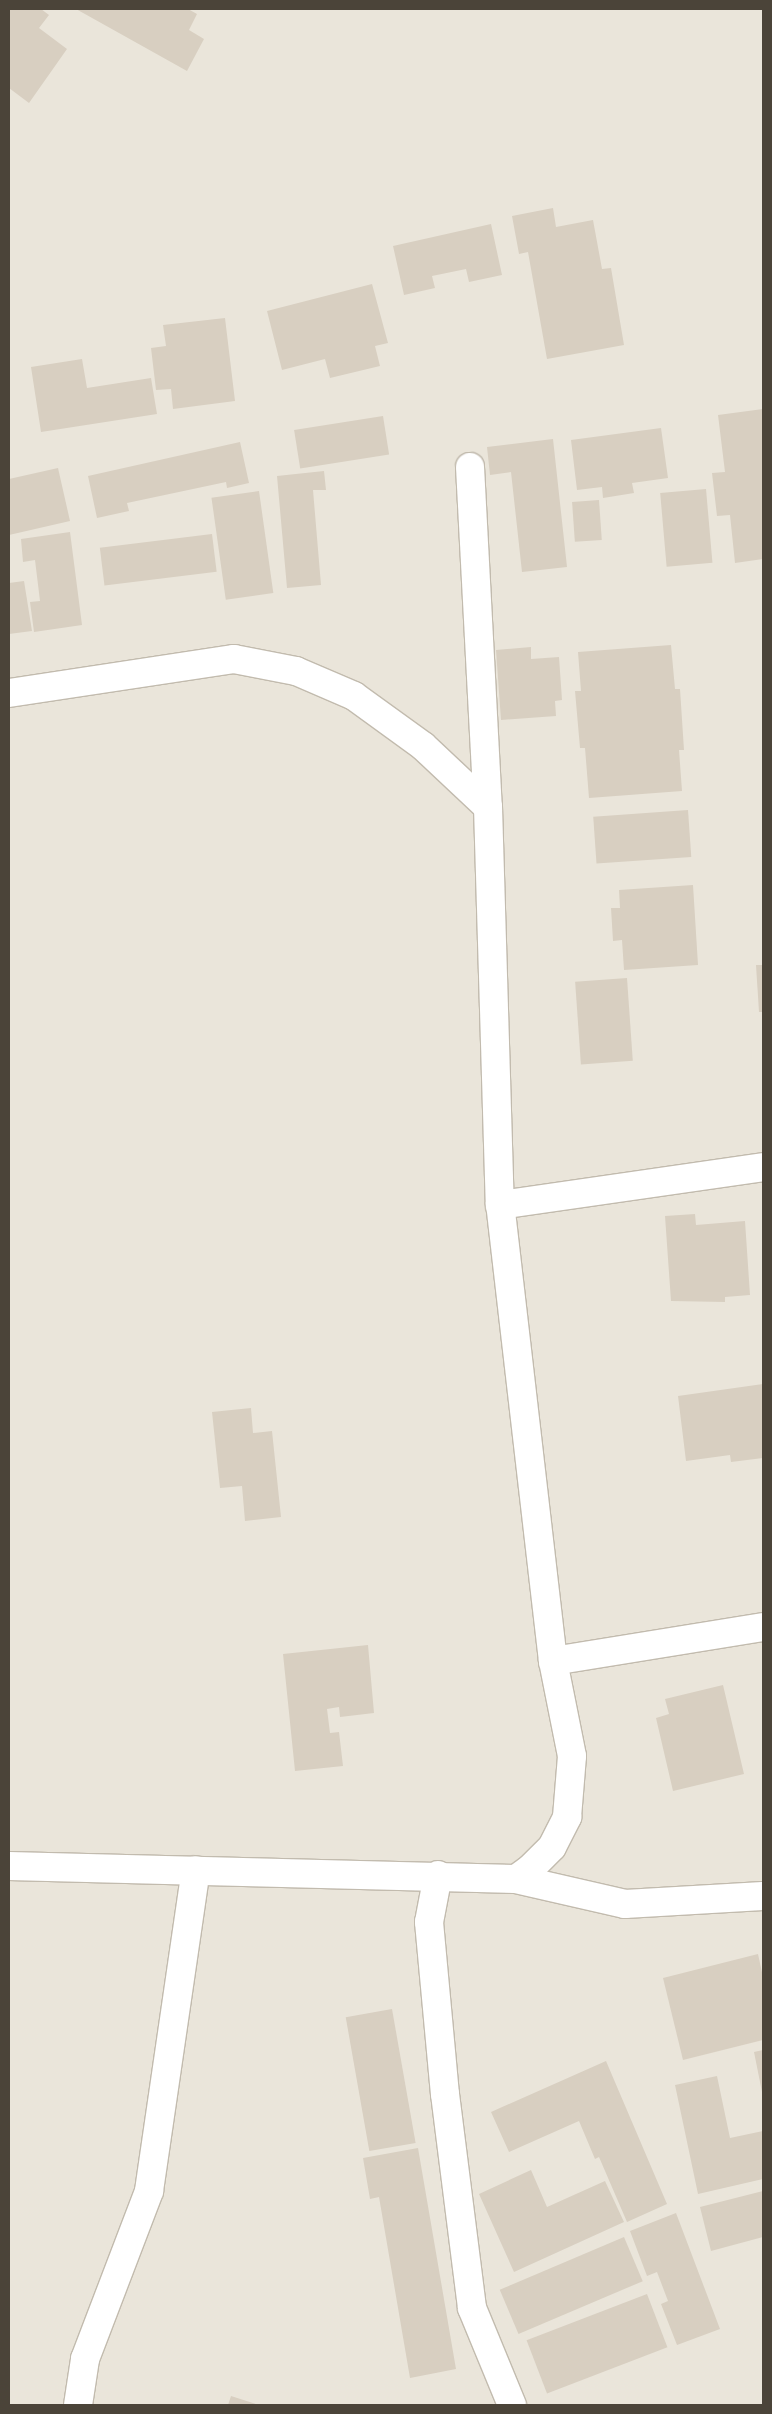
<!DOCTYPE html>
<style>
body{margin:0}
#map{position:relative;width:772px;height:2414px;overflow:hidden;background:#f6f3ec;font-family:Cabin,sans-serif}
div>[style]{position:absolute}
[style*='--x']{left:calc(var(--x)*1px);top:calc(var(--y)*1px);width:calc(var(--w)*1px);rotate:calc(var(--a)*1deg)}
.residential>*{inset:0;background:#eae5da;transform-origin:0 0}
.building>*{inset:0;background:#d8cfc1;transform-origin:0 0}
.roads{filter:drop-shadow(1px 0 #c2bbae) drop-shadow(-1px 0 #c2bbae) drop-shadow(0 1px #c2bbae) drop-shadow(0 -1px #c2bbae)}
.minor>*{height:28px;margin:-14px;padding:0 14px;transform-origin:14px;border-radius:14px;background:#fff}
span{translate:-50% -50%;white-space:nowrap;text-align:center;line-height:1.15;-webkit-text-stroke:5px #fff;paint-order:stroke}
.frame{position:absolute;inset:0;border:10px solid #4b4439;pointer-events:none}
</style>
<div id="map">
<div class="residential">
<div style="left:9px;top:9px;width:754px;height:2396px"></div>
</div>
<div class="building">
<div style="clip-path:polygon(9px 9px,41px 9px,49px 15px,39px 28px,67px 49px,29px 103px,9px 88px)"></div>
<div style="clip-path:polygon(76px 9px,188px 9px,197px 14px,189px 30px,204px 39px,187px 71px)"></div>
<div style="clip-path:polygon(553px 208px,556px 227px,593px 220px,602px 269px,611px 268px,624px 345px,547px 359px,528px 252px,519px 254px,512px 216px)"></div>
<div style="clip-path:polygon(491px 224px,502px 275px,469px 282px,466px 269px,432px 276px,435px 288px,404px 295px,393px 246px)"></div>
<div style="clip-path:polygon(372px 284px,388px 343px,375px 346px,380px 366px,330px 378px,325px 359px,282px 370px,267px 311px)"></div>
<div style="clip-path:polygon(225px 318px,235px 401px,173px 409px,171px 389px,156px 390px,151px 348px,166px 346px,163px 325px)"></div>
<div style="clip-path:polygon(82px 359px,87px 388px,151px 378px,157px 414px,41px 432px,31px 367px)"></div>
<div style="clip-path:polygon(763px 409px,763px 559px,735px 563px,730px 515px,717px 516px,712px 473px,725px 472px,718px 415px)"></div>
<div style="left:383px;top:416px;width:39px;height:90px;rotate:81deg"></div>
<div style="clip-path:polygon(661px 428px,668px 478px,632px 483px,634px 493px,603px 498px,602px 487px,577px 490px,571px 440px)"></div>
<div style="clip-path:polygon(553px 439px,567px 567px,522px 572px,511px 472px,490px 475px,487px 447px)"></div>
<div style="clip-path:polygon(240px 442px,249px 483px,227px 488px,226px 482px,127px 503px,129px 511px,97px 518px,88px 476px)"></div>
<div style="clip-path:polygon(58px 468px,70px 521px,9px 535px,9px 479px)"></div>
<div style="clip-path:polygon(324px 471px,326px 490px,313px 490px,321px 585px,287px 588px,277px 476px)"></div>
<div style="left:706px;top:489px;width:74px;height:46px;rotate:85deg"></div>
<div style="left:259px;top:491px;width:103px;height:48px;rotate:82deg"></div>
<div style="left:599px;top:500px;width:40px;height:27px;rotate:86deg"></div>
<div style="clip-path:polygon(70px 532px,82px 625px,34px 632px,30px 602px,40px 601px,35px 560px,23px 562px,21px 539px)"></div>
<div style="left:212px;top:534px;width:38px;height:113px;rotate:83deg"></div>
<div style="clip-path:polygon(24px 581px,32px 631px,9px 634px,9px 583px)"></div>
<div style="clip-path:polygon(671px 645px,675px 689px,680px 689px,684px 750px,679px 750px,682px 791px,589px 798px,585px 748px,580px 748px,575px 691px,581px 691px,578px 652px)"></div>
<div style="clip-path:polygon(531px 647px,531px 659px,559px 657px,562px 700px,555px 701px,556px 716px,501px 720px,496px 650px)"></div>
<div style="left:688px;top:810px;width:47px;height:95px;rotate:86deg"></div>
<div style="clip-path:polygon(693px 885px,698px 965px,624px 970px,622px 940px,613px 941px,611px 908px,620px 908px,619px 890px)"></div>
<div style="clip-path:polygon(756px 965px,763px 965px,763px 1012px,759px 1012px)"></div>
<div style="left:627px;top:978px;width:83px;height:52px;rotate:86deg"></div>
<div style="clip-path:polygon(695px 1214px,696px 1225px,745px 1221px,750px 1295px,725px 1297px,725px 1302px,671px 1301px,665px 1216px)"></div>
<div style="clip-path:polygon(763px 1384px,763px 1458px,731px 1462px,730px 1455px,686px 1461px,678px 1396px)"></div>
<div style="clip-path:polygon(251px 1408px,253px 1433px,272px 1431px,281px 1517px,245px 1521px,242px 1486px,220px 1488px,212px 1412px)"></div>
<div style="clip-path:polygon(368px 1645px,374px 1713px,340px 1717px,339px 1707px,327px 1709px,330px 1733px,339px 1732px,343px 1766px,295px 1771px,283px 1654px)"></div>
<div style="clip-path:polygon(723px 1685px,744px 1774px,673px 1791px,656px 1718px,669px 1714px,665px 1699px)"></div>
<div style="clip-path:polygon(758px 1954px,763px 1977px,763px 2040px,683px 2060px,663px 1978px)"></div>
<div style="left:392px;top:2009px;width:136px;height:47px;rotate:80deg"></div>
<div style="clip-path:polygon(763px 2050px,763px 2092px,762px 2092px,754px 2052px)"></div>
<div style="clip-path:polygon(606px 2061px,667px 2204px,627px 2222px,599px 2157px,595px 2159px,579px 2121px,509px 2152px,491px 2112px)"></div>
<div style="clip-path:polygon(717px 2076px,730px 2138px,763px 2131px,763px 2179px,698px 2194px,675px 2085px)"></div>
<div style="clip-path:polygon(418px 2148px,456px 2369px,410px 2378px,379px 2197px,370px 2199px,363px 2158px)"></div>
<div style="clip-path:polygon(531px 2170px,547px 2207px,605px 2181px,624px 2222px,514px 2272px,479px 2194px)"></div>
<div style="clip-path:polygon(763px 2191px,763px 2237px,711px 2251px,700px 2207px)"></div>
<div style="clip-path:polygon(676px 2213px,720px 2329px,677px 2345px,661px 2304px,668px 2301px,657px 2272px,647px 2276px,630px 2231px)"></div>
<div style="left:624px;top:2237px;width:48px;height:135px;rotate:67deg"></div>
<div style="left:647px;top:2294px;width:57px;height:129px;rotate:69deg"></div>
<div style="clip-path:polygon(231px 2396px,259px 2405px,228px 2405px)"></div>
</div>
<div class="roads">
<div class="minor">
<div style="--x:470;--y:467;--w:340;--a:87"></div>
<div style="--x:488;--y:807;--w:398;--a:88.3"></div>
<div style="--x:9;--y:693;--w:228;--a:-8.6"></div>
<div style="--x:234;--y:659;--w:63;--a:11"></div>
<div style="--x:296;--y:671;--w:63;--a:23.3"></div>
<div style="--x:354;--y:696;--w:85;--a:35.9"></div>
<div style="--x:423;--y:746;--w:89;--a:43.2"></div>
<div style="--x:553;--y:1661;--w:213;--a:-9.2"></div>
<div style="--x:9;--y:1866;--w:507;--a:1.47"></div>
<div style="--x:516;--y:1879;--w:17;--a:-36"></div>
<div style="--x:530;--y:1869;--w:31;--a:-45"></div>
<div style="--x:552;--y:1847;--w:34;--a:-63"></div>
<div style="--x:567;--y:1817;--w:61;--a:-85.3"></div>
<div style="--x:572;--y:1756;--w:97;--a:-101.3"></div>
<div style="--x:553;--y:1661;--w:459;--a:-96.6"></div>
<div style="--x:500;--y:1205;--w:266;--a:-8.2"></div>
<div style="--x:438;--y:1875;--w:48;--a:100.8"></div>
<div style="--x:429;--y:1922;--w:173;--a:84.7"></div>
<div style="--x:445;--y:2094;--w:216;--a:82.8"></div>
<div style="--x:472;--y:2308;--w:105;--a:67.6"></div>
<div style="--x:516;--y:1879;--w:112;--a:12.9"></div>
<div style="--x:625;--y:1904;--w:138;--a:-3.3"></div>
<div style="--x:78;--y:2405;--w:47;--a:-81.3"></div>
<div style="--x:85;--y:2359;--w:180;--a:-69.1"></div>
<div style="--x:149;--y:2191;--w:324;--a:-81.7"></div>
</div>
</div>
<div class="frame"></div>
</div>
